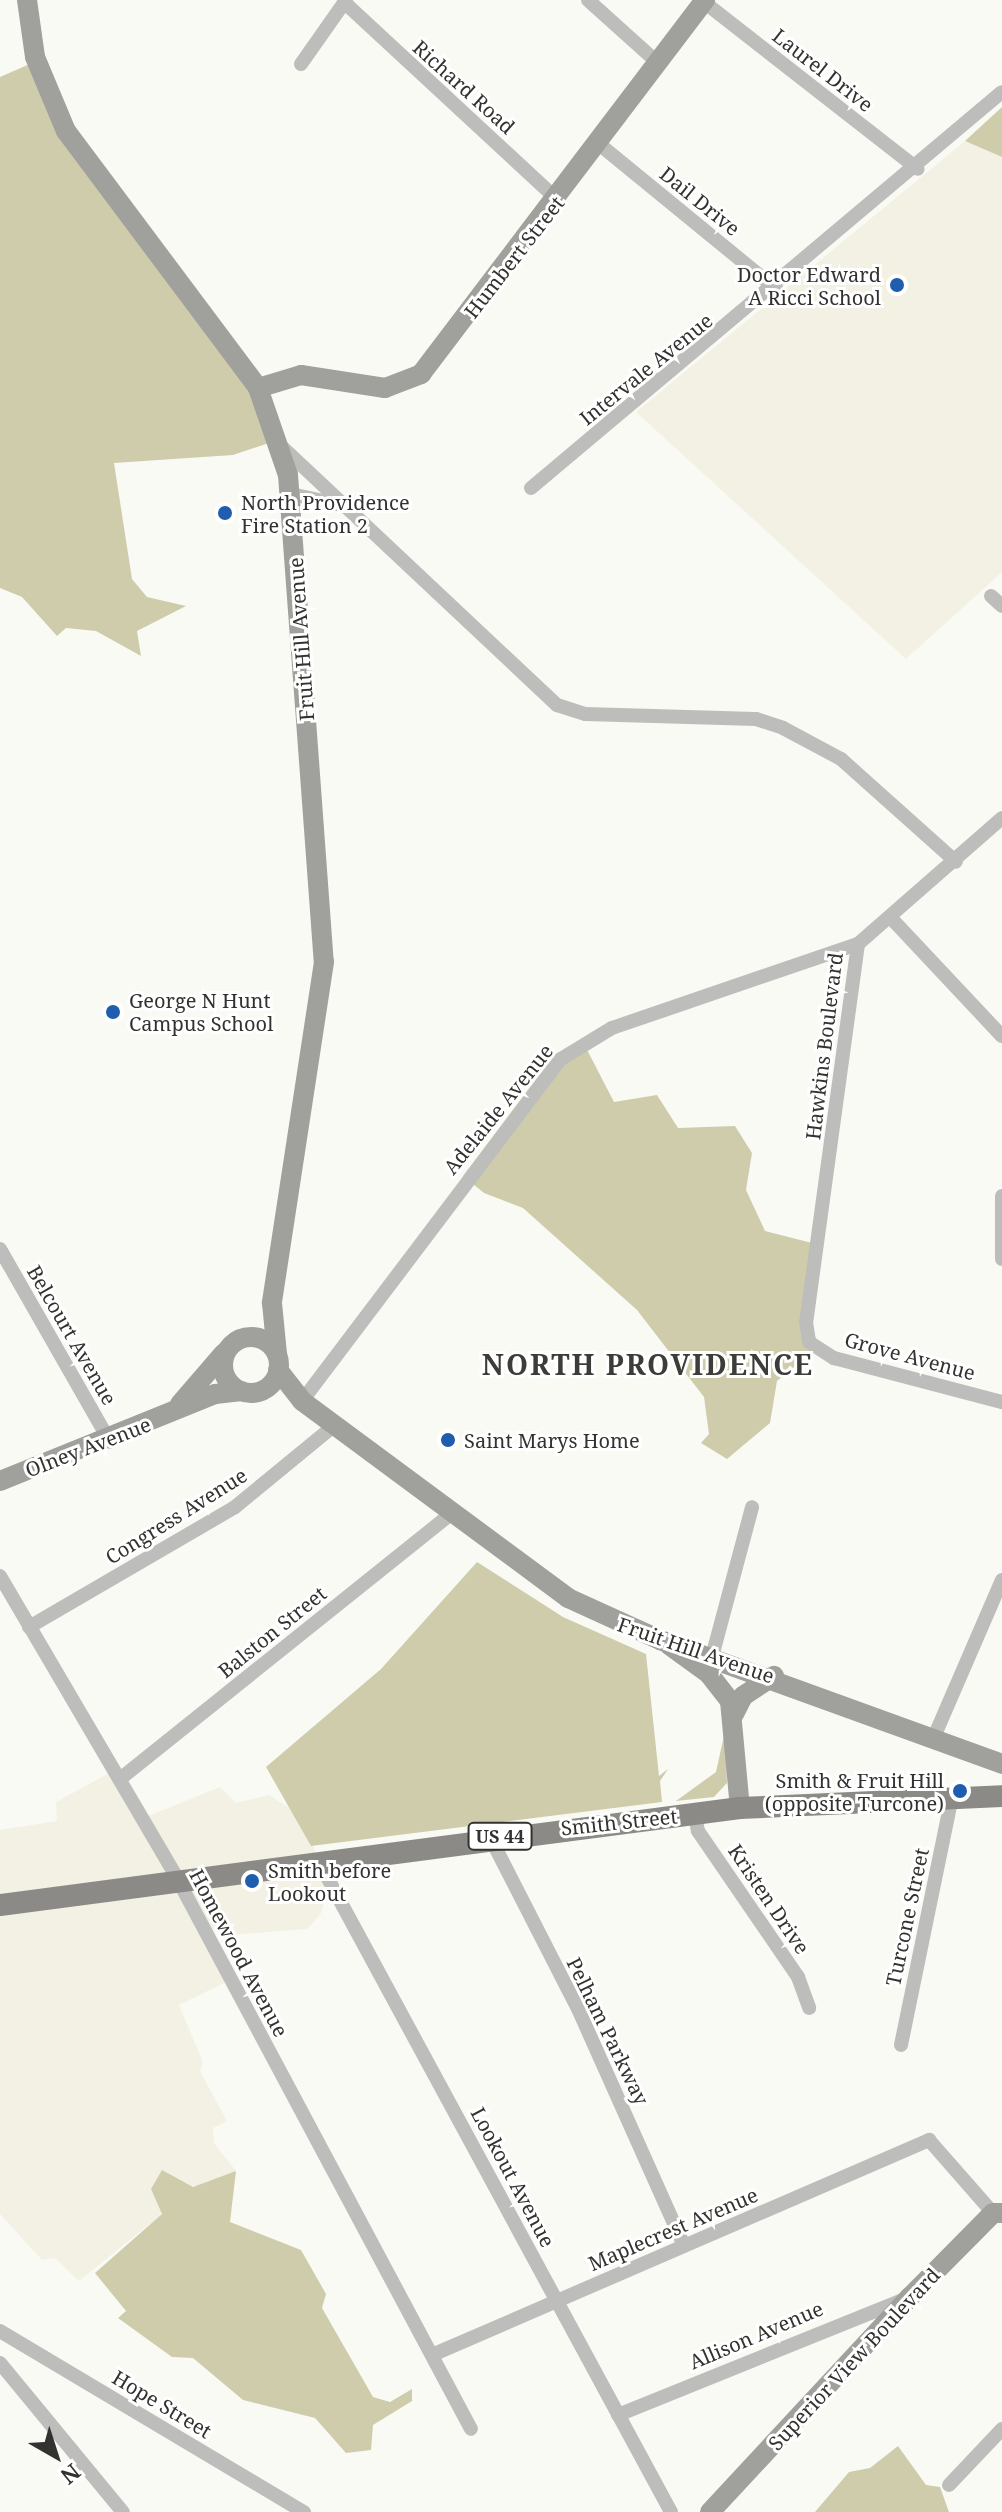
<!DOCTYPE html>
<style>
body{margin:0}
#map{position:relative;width:1002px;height:2512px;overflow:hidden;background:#fafaf5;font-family:"Noto Serif",serif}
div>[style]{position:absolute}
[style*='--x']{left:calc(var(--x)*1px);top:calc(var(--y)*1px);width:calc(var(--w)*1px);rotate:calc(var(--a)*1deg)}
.built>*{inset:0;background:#f3f1e4}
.green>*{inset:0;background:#cfccac}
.street>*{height:14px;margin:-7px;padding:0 7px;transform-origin:7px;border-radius:7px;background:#bdbdbb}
.secondary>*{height:20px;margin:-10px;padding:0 10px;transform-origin:10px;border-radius:10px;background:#a0a09c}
.secondary>.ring{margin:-10px;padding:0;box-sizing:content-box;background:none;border:20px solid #a0a09c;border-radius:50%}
.primary>*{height:22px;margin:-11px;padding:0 11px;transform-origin:11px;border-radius:11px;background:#8b8a86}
.dots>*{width:22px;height:22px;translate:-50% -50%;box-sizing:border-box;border:4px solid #fff;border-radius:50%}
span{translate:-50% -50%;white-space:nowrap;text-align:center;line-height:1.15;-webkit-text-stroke:6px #fff;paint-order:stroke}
.shield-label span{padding:2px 6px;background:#fff;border:2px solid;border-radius:6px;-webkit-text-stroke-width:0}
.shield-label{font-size:18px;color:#323230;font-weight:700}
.street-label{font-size:20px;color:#323230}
.poi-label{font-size:20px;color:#323230}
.right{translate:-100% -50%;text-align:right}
.left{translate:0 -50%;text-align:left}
.district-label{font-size:28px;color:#3c3c38;font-weight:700;letter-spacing:2px}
.north{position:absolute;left:16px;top:2416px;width:80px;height:80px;-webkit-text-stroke:6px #fff;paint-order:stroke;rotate:141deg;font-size:22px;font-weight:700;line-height:32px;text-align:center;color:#323230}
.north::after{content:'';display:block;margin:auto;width:28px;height:36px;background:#323230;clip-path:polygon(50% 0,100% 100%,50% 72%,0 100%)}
</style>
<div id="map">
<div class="built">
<div style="clip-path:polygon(965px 141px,1002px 157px,1002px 572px,906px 659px,636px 412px)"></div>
<div style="clip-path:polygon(113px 1771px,146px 1817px,220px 1787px,236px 1803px,269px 1795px,308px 1820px,316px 1857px,331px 1881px,320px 1915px,307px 1929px,220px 1936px,199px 1916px,228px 1981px,179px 2005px,203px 2062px,200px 2071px,227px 2121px,213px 2128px,214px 2143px,236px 2171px,212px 2185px,151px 2189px,162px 2214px,79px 2281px,55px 2258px,42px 2260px,0 2214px,0 1830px,57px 1821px,56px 1802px)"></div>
</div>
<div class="green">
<div style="clip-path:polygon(32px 63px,51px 103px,236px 356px,272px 442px,233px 455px,114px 463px,132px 579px,147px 597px,186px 606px,137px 631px,141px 656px,96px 631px,66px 628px,57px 636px,22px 597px,0 588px,0 77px)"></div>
<div style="clip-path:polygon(1002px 107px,1002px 157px,965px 141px)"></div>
<div style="clip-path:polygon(582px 1040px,614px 1102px,657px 1095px,678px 1128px,735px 1126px,752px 1153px,746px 1190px,765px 1231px,812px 1243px,803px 1325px,817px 1348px,777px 1381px,770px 1423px,727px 1459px,701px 1443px,709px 1434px,704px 1397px,637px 1310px,523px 1208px,484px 1193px,463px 1176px,549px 1062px)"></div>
<div style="clip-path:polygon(477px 1562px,563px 1617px,646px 1654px,659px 1776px,668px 1769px,660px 1781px,662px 1802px,311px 1846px,266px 1767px,381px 1669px)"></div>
<div style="clip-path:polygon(725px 1731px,727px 1783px,714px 1797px,676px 1801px,716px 1772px)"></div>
<div style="clip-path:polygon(162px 2170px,193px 2187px,236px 2171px,230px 2222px,301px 2250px,326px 2294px,322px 2308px,373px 2397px,390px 2402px,412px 2389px,412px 2401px,373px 2425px,371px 2450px,346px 2453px,315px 2418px,243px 2400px,193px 2358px,172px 2357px,118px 2318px,126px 2311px,95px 2273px,162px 2214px,151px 2189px)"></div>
<div style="clip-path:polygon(898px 2446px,926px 2485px,940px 2487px,949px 2512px,815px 2512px,849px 2472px,870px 2468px)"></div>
</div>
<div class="street">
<div style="--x:588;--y:0;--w:94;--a:42"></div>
<div style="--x:344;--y:2;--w:293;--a:42.8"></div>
<div style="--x:704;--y:2;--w:271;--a:38"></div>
<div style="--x:301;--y:64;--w:78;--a:-54.9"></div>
<div style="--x:599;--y:144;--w:229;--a:39.3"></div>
<div style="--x:280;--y:445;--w:380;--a:43.2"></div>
<div style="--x:557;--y:705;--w:29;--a:18"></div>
<div style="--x:585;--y:714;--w:171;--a:1.7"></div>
<div style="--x:756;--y:719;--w:28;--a:18"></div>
<div style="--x:783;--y:728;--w:66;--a:28.1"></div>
<div style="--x:841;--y:759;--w:154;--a:41.8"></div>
<div style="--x:531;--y:488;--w:615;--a:-40.06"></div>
<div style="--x:291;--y:494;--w:56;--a:12.3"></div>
<div style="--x:991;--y:596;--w:15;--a:42"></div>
<div style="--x:1002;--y:818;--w:191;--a:138.8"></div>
<div style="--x:858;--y:944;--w:382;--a:97.8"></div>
<div style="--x:806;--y:1322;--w:20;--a:81"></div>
<div style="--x:809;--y:1342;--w:30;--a:33"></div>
<div style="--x:834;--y:1358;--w:174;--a:14.7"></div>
<div style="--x:891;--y:918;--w:162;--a:46.8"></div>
<div style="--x:1002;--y:1196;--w:63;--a:90"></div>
<div style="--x:0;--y:1249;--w:222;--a:60.3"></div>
<div style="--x:302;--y:1401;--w:429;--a:-52.9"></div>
<div style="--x:561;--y:1059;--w:60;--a:-31.3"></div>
<div style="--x:612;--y:1028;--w:260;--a:-18.9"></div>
<div style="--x:0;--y:1576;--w:352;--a:59.6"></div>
<div style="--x:178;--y:1880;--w:622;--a:61.91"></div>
<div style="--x:29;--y:1627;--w:238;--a:-30.2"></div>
<div style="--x:235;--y:1507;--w:129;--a:-39.4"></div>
<div style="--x:713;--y:1653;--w:151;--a:-75"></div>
<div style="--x:934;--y:1737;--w:171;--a:-66.6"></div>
<div style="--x:120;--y:1779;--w:423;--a:-38.7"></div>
<div style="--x:695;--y:1813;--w:18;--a:81"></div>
<div style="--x:698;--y:1831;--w:177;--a:55.6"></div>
<div style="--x:798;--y:1977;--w:33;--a:70"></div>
<div style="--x:490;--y:1837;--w:195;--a:62.9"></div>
<div style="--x:579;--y:2011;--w:257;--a:65.9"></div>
<div style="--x:319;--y:1862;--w:739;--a:61.56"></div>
<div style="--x:901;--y:2045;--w:254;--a:-78.4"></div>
<div style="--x:0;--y:2331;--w:354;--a:30.8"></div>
<div style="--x:432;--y:2355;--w:542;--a:-23.39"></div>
<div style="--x:929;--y:2140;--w:97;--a:48.8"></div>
<div style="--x:0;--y:2363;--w:193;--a:50.5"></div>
<div style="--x:618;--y:2415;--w:315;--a:-22"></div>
<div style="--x:949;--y:2485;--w:77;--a:-46.6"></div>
</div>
<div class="secondary">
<div style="--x:27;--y:0;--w:58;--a:82"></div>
<div style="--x:35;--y:57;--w:80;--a:67.3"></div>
<div style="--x:66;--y:131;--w:321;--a:53.2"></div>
<div style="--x:258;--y:388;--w:92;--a:71"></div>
<div style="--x:288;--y:475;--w:488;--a:85.8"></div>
<div style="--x:324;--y:962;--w:345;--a:98.7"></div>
<div style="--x:272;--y:1303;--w:51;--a:84.4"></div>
<div style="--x:258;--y:388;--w:45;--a:-16.8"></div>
<div style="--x:301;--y:375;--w:85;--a:8.8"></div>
<div style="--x:385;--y:388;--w:39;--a:-21"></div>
<div style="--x:421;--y:374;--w:470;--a:-52.8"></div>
<div class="ring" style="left:223px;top:1337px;width:36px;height:36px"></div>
<div style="--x:278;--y:1370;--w:39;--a:52"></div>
<div style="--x:302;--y:1401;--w:331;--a:36.5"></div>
<div style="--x:568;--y:1598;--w:101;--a:24.5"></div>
<div style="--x:660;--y:1640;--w:364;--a:19.9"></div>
<div style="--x:180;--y:1404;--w:67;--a:-49.2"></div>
<div style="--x:0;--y:1481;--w:232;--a:-22"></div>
<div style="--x:215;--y:1394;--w:27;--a:-6"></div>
<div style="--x:669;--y:1645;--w:49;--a:35.9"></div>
<div style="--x:709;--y:1674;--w:34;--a:52"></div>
<div style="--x:730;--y:1701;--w:107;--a:84.7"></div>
<div style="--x:734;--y:1714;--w:20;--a:-63"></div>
<div style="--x:743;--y:1696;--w:37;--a:-33"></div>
<div style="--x:710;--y:2512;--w:294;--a:-47.1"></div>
<div style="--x:910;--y:2297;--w:118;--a:-45.3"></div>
<div style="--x:993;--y:2213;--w:9;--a:0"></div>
</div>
<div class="primary">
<div style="--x:0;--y:1905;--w:746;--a:-7.47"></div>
<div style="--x:740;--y:1808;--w:262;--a:-2.6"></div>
</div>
<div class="dots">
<div style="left:897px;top:285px;background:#1f5dae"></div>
<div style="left:225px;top:513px;background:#1f5dae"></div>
<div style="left:113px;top:1012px;background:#1f5dae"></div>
<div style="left:448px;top:1440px;background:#1f5dae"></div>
<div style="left:960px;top:1791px;background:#1f5dae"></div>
<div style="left:252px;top:1881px;background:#1f5dae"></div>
</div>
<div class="shield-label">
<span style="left:500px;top:1836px">US 44</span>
</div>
<div class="street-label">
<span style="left:823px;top:70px;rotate:38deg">Laurel Drive</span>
<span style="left:464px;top:87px;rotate:42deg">Richard Road</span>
<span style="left:700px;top:201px;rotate:39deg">Dail Drive</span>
<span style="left:514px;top:257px;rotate:-52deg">Humbert Street</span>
<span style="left:646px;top:369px;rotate:-39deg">Intervale Avenue</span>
<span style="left:301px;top:639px;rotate:-94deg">Fruit Hill Avenue</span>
<span style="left:824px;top:1046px;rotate:-83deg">Hawkins Boulevard</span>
<span style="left:498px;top:1109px;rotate:-51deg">Adelaide Avenue</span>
<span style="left:72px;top:1335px;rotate:60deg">Belcourt Avenue</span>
<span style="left:910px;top:1356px;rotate:15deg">Grove Avenue</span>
<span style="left:88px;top:1447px;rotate:-21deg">Olney Avenue</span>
<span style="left:176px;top:1516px;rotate:-32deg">Congress Avenue</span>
<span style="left:272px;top:1632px;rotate:-39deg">Balston Street</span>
<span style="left:696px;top:1650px;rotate:19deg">Fruit Hill Avenue</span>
<span style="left:619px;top:1822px;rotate:-6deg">Smith Street</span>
<span style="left:769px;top:1899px;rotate:56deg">Kristen Drive</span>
<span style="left:907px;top:1917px;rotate:-78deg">Turcone Street</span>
<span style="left:239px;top:1953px;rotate:62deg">Homewood Avenue</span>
<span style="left:608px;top:2031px;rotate:64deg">Pelham Parkway</span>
<span style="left:513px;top:2177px;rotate:62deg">Lookout Avenue</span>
<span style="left:673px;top:2229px;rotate:-23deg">Maplecrest Avenue</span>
<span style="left:756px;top:2335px;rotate:-23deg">Allison Avenue</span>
<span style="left:854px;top:2359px;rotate:-47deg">Superior View Boulevard</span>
<span style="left:162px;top:2404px;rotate:31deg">Hope Street</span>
</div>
<div class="poi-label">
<span class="right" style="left:881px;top:286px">Doctor Edward<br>A Ricci School</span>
<span class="left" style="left:241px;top:514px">North Providence<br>Fire Station 2</span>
<span class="left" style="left:129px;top:1012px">George N Hunt<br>Campus School</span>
<span class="left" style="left:464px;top:1440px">Saint Marys Home</span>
<span class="right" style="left:944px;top:1792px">Smith &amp; Fruit Hill<br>(opposite Turcone)</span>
<span class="left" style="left:268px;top:1882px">Smith before<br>Lookout</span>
</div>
<div class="district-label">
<span style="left:648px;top:1364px">NORTH PROVIDENCE</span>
</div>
<div class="north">N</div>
</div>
